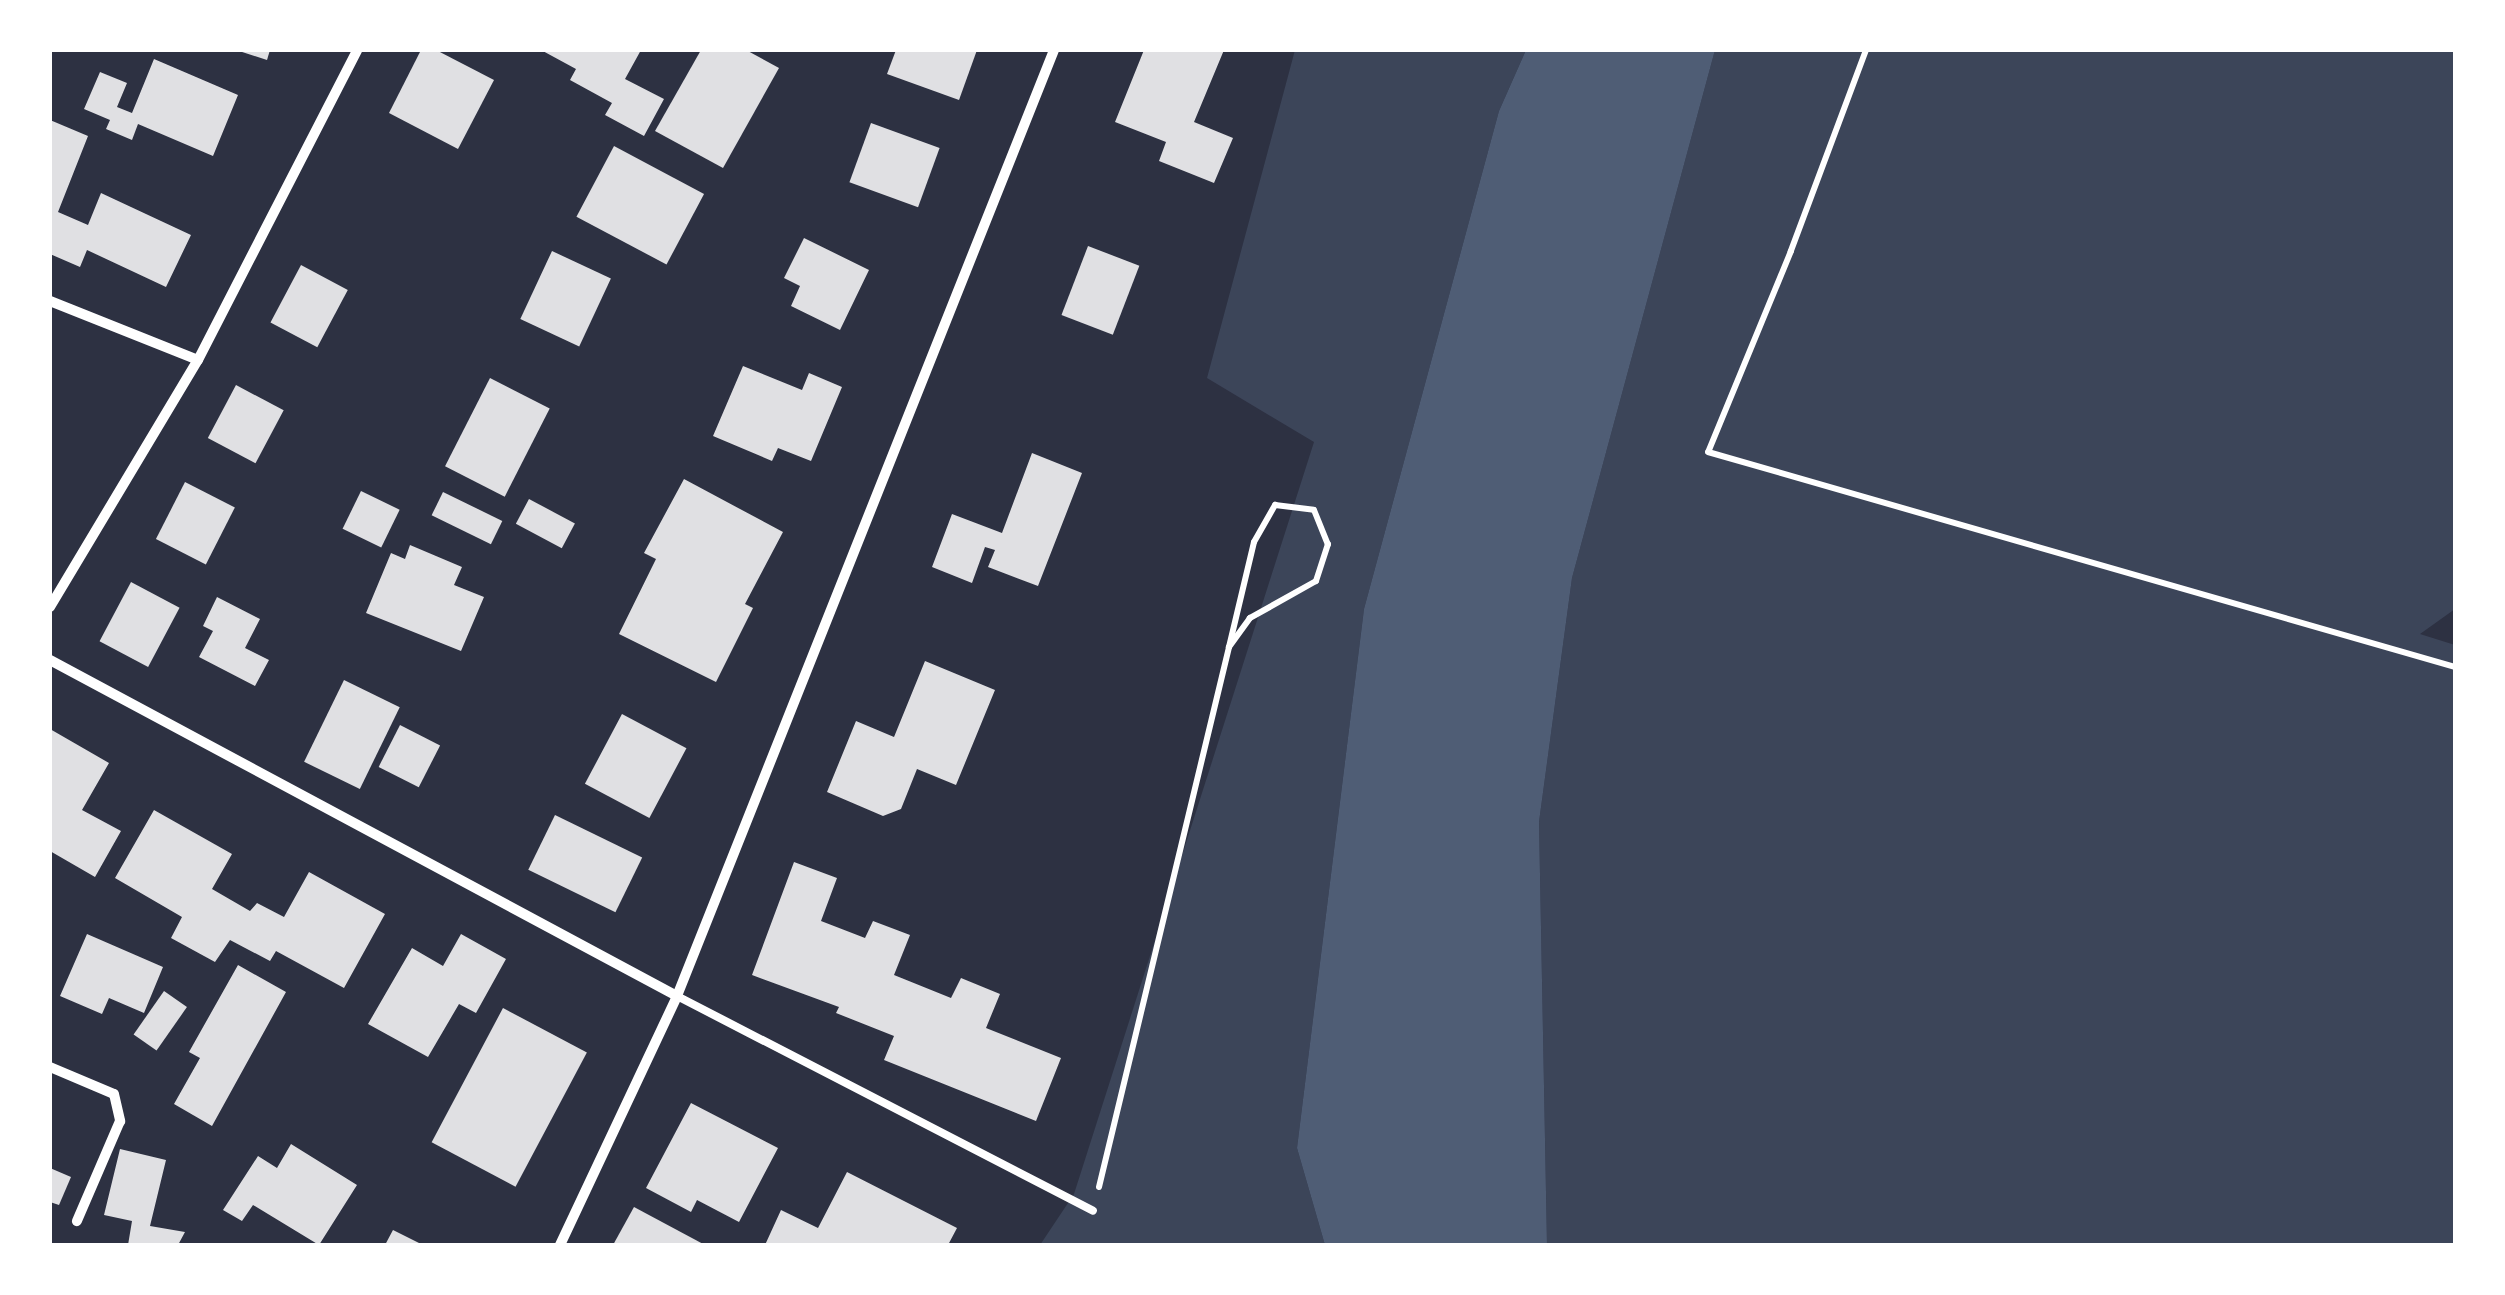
<!DOCTYPE html>
<style>
body{margin:0}
#map{position:relative;width:2505px;height:1295px;overflow:hidden;background:#2d3142;font-family:"Nunito Sans",sans-serif}
div>[style]{position:absolute}
[style*='--x']{left:calc(var(--x)*1px);top:calc(var(--y)*1px);width:calc(var(--w)*1px);rotate:calc(var(--a)*1deg)}
.green>*{inset:0;background:#3c4559}
.water>*{inset:0;background:#4f5d75}
.building>*{inset:0;background:#e0e0e3;transform-origin:0 0}
.path>*{height:6px;margin:-3px;padding:0 3px;transform-origin:3px;border-radius:3px;background:#fff}
.service>*{height:8px;margin:-4px;padding:0 4px;transform-origin:4px;border-radius:4px;background:#fff}
.minor>*{height:10px;margin:-5px;padding:0 5px;transform-origin:5px;border-radius:5px;background:#fff}
span{translate:-50% -50%;white-space:nowrap;text-align:center;line-height:1.15;-webkit-text-stroke:8px #fff;paint-order:stroke}
.frame{position:absolute;inset:0;border:52px solid #fff;pointer-events:none}
</style>
<div id="map">
<div class="green">
<div style="clip-path:polygon(1295px 50px,1526px 50px,1499px 111px,1364px 609px,1297px 1148px,1325px 1245px,1040px 1245px,1074px 1194px,1314px 442px,1207px 378px)"></div>
<div style="clip-path:polygon(1715px 50px,2455px 50px,2455px 609px,2420px 634px,2455px 645px,2455px 1245px,1547px 1245px,1539px 822px,1572px 578px)"></div>
</div>
<div class="water">
<div style="clip-path:polygon(1526px 50px,1715px 50px,1572px 578px,1539px 822px,1547px 1245px,1325px 1245px,1297px 1148px,1364px 609px,1499px 111px)"></div>
</div>
<div class="building">
<div style="clip-path:polygon(236px 50px,270px 50px,267px 60px)"></div>
<div style="clip-path:polygon(421px 50px,436px 50px,494px 80px,458px 149px,389px 113px)"></div>
<div style="clip-path:polygon(541px 50px,641px 50px,625px 79px,664px 99px,644px 136px,605px 115px,612px 103px,570px 80px,576px 69px)"></div>
<div style="clip-path:polygon(701px 50px,746px 50px,779px 68px,723px 168px,655px 131px)"></div>
<div style="clip-path:polygon(896px 50px,977px 50px,959px 100px,887px 74px)"></div>
<div style="clip-path:polygon(1144px 50px,1224px 50px,1194px 122px,1233px 138px,1214px 183px,1159px 161px,1166px 142px,1115px 122px)"></div>
<div style="clip-path:polygon(154px 59px,238px 95px,213px 156px,138px 124px,132px 140px,106px 129px,110px 120px,84px 109px,100px 72px,127px 83px,117px 107px,132px 113px)"></div>
<div style="clip-path:polygon(50px 120px,88px 136px,58px 212px,88px 225px,101px 193px,191px 235px,166px 287px,87px 250px,80px 267px,50px 254px)"></div>
<div style="left:871px;top:123px;width:73px;height:63px;rotate:20deg"></div>
<div style="left:614px;top:146px;width:102px;height:80px;rotate:28deg"></div>
<div style="clip-path:polygon(804px 238px,869px 270px,840px 330px,791px 306px,800px 286px,784px 278px)"></div>
<div style="left:1088px;top:246px;width:55px;height:74px;rotate:21deg"></div>
<div style="left:552px;top:251px;width:65px;height:75px;rotate:25deg"></div>
<div style="left:301px;top:265px;width:53px;height:65px;rotate:28deg"></div>
<div style="clip-path:polygon(743px 366px,802px 390px,809px 373px,842px 387px,811px 461px,778px 448px,772px 461px,713px 436px)"></div>
<div style="left:490px;top:378px;width:67px;height:99px;rotate:27deg"></div>
<div style="left:236px;top:385px;width:54px;height:60px;rotate:28deg"></div>
<div style="clip-path:polygon(1032px 453px,1082px 473px,1038px 586px,988px 567px,995px 550px,985px 547px,972px 583px,932px 567px,952px 514px,1002px 533px)"></div>
<div style="clip-path:polygon(684px 479px,783px 532px,745px 604px,753px 608px,716px 682px,619px 634px,656px 559px,644px 553px)"></div>
<div style="left:185px;top:482px;width:56px;height:64px;rotate:27deg"></div>
<div style="left:361px;top:491px;width:43px;height:42px;rotate:26deg"></div>
<div style="left:443px;top:492px;width:66px;height:26px;rotate:26deg"></div>
<div style="left:529px;top:499px;width:52px;height:28px;rotate:28deg"></div>
<div style="clip-path:polygon(410px 545px,462px 567px,454px 585px,484px 597px,461px 651px,366px 613px,391px 553px,405px 559px)"></div>
<div style="left:131px;top:582px;width:55px;height:67px;rotate:28deg"></div>
<div style="clip-path:polygon(217px 597px,260px 619px,245px 648px,269px 660px,255px 686px,199px 657px,213px 631px,203px 626px)"></div>
<div style="clip-path:polygon(925px 661px,995px 690px,956px 785px,917px 769px,901px 809px,883px 816px,827px 792px,856px 721px,894px 737px)"></div>
<div style="left:344px;top:680px;width:62px;height:91px;rotate:26deg"></div>
<div style="left:622px;top:714px;width:73px;height:79px;rotate:28deg"></div>
<div style="left:400px;top:725px;width:45px;height:47px;rotate:27deg"></div>
<div style="clip-path:polygon(50px 729px,109px 763px,82px 810px,121px 831px,95px 877px,50px 851px)"></div>
<div style="clip-path:polygon(154px 810px,232px 854px,212px 889px,250px 911px,257px 903px,284px 917px,309px 872px,385px 914px,344px 988px,276px 951px,270px 961px,230px 940px,215px 962px,171px 938px,182px 917px,115px 878px)"></div>
<div style="left:555px;top:815px;width:97px;height:61px;rotate:26deg"></div>
<div style="clip-path:polygon(794px 862px,837px 878px,821px 921px,865px 938px,873px 921px,910px 935px,894px 975px,951px 998px,961px 978px,1000px 994px,986px 1028px,1061px 1058px,1036px 1121px,884px 1060px,894px 1036px,836px 1013px,839px 1007px,752px 975px)"></div>
<div style="clip-path:polygon(87px 934px,163px 967px,144px 1013px,109px 998px,102px 1014px,60px 996px)"></div>
<div style="clip-path:polygon(461px 934px,506px 959px,476px 1013px,459px 1004px,428px 1057px,368px 1024px,412px 948px,443px 966px)"></div>
<div style="clip-path:polygon(238px 965px,286px 992px,212px 1126px,174px 1104px,200px 1058px,189px 1052px)"></div>
<div style="left:164px;top:991px;width:28px;height:53px;rotate:35deg"></div>
<div style="left:503px;top:1008px;width:95px;height:152px;rotate:28deg"></div>
<div style="clip-path:polygon(691px 1103px,778px 1148px,739px 1222px,697px 1200px,691px 1212px,646px 1188px)"></div>
<div style="clip-path:polygon(291px 1144px,357px 1185px,319px 1245px,253px 1205px,242px 1221px,223px 1210px,258px 1156px,277px 1168px)"></div>
<div style="clip-path:polygon(120px 1149px,166px 1160px,150px 1226px,185px 1232px,178px 1245px,128px 1245px,132px 1221px,104px 1215px)"></div>
<div style="clip-path:polygon(50px 1168px,71px 1177px,59px 1205px,50px 1202px)"></div>
<div style="clip-path:polygon(847px 1172px,957px 1228px,948px 1245px,765px 1245px,781px 1210px,818px 1228px)"></div>
<div style="clip-path:polygon(634px 1207px,705px 1245px,613px 1245px)"></div>
<div style="clip-path:polygon(393px 1230px,423px 1245px,385px 1245px)"></div>
</div>
<div class="path">
<div style="--x:1866;--y:50;--w:215;--a:110.5"></div>
<div style="--x:1791;--y:251;--w:217;--a:112.4"></div>
<div style="--x:1708;--y:452;--w:777;--a:16.06"></div>
<div style="--x:1099;--y:1187;--w:555;--a:-76.46"></div>
<div style="--x:1229;--y:647;--w:108;--a:-76.6"></div>
<div style="--x:1254;--y:542;--w:43;--a:-60.4"></div>
<div style="--x:1275;--y:505;--w:39;--a:7"></div>
<div style="--x:1314;--y:510;--w:37;--a:68"></div>
<div style="--x:1328;--y:544;--w:39;--a:108"></div>
<div style="--x:1316;--y:581;--w:76;--a:150.7"></div>
<div style="--x:1250;--y:618;--w:36;--a:126"></div>
</div>
<div class="service">
<div style="--x:677;--y:996;--w:468;--a:27.3"></div>
</div>
<div class="minor">
<div style="--x:50;--y:301;--w:159;--a:21.7"></div>
<div style="--x:50;--y:607;--w:288;--a:-59.1"></div>
<div style="--x:198;--y:360;--w:348;--a:-62.8"></div>
<div style="--x:50;--y:660;--w:711;--a:28.19"></div>
<div style="--x:50;--y:1067;--w:69;--a:22.9"></div>
<div style="--x:114;--y:1094;--w:28;--a:77"></div>
<div style="--x:120;--y:1121;--w:109;--a:113.3"></div>
<div style="--x:560;--y:1245;--w:275;--a:-64.8"></div>
<div style="--x:677;--y:996;--w:1018;--a:-68.27"></div>
</div>
<div class="frame"></div>
</div>
